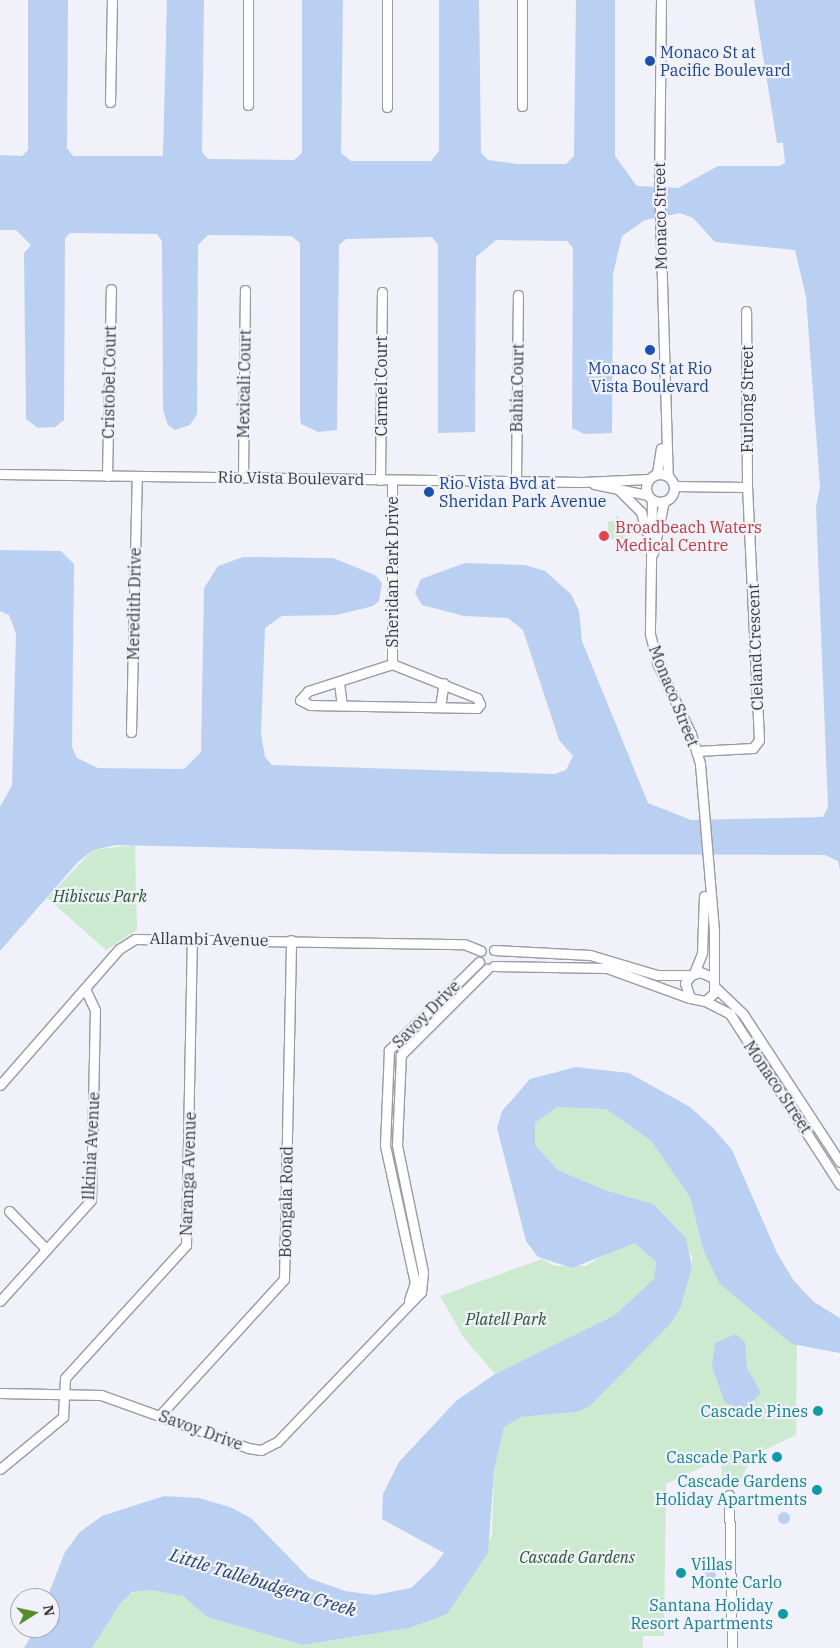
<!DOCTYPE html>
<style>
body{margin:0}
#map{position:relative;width:840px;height:1648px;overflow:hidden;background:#f0f1f9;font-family:"IBM Plex Serif",serif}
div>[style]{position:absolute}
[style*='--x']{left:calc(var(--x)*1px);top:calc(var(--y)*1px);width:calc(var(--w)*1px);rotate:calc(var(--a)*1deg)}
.green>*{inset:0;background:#cceacf}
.water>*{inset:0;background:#bad0f2}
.round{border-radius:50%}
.roads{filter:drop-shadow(1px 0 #999aa2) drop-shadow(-1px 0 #999aa2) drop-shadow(0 1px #999aa2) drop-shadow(0 -1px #999aa2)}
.minor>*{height:9px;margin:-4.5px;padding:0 4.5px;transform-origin:4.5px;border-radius:4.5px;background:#fff}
.minor>.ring{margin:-4.5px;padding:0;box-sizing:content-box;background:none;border:9px solid #fff;border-radius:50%}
.dots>*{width:14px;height:14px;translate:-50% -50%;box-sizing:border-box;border:2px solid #f0f1f9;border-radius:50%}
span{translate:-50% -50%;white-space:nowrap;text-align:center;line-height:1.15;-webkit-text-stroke:4.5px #f0f1f9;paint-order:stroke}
.transit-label{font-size:16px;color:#164399}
.left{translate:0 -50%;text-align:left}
.street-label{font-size:16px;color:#39393c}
.health-label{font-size:16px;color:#be3a42}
.park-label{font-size:16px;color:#23532d;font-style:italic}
.culture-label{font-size:16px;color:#0d838f}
.right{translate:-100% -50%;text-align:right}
.water-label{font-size:18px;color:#233f6b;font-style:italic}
.north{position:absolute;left:10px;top:1588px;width:50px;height:50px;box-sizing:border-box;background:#f0f1f9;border:1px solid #a7a7ad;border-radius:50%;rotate:80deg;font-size:14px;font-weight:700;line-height:20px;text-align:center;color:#39393c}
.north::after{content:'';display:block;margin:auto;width:18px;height:22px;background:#558e2b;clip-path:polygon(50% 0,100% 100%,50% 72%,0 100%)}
</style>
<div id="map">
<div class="green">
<div style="clip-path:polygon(616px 515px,624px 523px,625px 539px,608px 539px,608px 521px,616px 521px)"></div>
<div style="clip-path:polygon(135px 845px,137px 930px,106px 950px,47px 898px,93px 850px)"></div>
<div style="clip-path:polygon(557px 1107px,606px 1109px,651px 1141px,690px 1197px,703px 1248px,797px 1344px,796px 1435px,752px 1456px,741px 1480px,722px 1480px,721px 1458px,666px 1484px,664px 1636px,643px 1636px,643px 1648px,92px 1648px,120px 1604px,133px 1592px,150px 1590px,183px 1596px,207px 1617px,303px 1645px,409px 1628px,492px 1536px,494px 1471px,504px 1427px,521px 1417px,577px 1412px,681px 1307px,692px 1267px,692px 1256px,653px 1204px,605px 1190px,558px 1170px,535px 1145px,535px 1123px)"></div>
<div style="clip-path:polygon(635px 1243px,656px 1262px,654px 1279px,640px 1296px,615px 1315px,495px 1374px,464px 1338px,440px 1296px,542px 1259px,555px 1266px,586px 1266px,622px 1244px)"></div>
</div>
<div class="water">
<div style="clip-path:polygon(28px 0,68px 0,67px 148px,73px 156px,163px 156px,167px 0,204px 0,202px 152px,208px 159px,294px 160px,302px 153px,302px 0,343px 0,341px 153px,351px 161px,431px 161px,439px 151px,439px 0,479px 0,481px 153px,488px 160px,517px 164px,566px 164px,574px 156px,576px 0,615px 0,615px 156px,637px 186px,678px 188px,718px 166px,779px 166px,785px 163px,783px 143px,777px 143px,754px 0,840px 0,840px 870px,838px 861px,825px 855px,497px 854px,116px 845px,93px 850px,77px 863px,0 951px,0 807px,12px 785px,16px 634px,9px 615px,0 611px,0 550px,61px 551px,74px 564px,72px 747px,77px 758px,98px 768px,184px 769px,201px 752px,204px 588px,218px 566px,243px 557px,333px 558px,375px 575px,382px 583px,379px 601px,373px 606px,337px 615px,282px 616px,265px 628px,261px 734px,265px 757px,272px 765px,555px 774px,566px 770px,573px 756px,559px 740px,523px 630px,508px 618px,464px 616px,422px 605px,415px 593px,421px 579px,465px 563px,525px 565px,545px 571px,571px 594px,579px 611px,582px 641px,648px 803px,691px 820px,823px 817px,828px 807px,816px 507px,820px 487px,806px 297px,795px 250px,715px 242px,693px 218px,680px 213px,645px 220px,622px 236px,613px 274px,612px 433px,584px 434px,572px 428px,573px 248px,567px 241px,496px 240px,476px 257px,475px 432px,438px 433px,438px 245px,432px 237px,346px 239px,339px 245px,337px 430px,318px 432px,301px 424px,300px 416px,300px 243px,291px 236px,208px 235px,198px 245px,197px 414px,190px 425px,175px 430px,168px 425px,163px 410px,162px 241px,157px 234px,70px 233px,65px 238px,64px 420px,55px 427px,38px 428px,26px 419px,24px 253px,31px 245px,16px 230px,0 230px,0 155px,22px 156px,28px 150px)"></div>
<div style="clip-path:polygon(576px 1067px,629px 1073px,690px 1107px,714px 1129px,732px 1150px,777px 1253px,794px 1281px,814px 1302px,840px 1318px,840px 1353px,792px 1344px,719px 1283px,703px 1249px,690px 1197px,651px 1141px,606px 1109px,557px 1107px,535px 1123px,535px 1145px,558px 1170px,605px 1190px,653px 1204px,686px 1238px,692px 1267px,681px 1307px,671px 1323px,590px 1406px,577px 1412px,521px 1417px,504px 1427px,494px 1471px,488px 1553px,447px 1614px,409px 1628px,303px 1645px,207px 1617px,183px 1596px,150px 1590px,132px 1592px,120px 1604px,92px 1648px,24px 1648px,36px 1628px,50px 1628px,47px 1598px,65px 1552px,80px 1532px,102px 1516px,164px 1496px,199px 1498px,230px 1507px,251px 1518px,309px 1578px,345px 1591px,374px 1595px,411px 1588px,434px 1566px,444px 1553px,382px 1519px,383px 1494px,399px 1462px,456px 1401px,495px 1374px,615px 1315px,654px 1279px,656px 1262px,635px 1243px,572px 1268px,538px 1257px,526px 1241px,497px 1128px,502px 1111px,530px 1079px)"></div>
<div style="clip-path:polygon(736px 1334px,745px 1342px,747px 1368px,761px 1393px,744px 1409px,725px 1403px,712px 1366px,715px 1343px)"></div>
<div class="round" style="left:778px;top:1512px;width:12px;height:12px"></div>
<div class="round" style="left:704px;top:1569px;width:12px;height:12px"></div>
</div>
<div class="roads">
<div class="minor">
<div style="--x:661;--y:0;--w:180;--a:90.6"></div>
<div style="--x:659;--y:180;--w:295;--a:88.3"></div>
<div style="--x:110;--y:102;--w:102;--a:-88.9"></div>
<div style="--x:248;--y:105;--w:105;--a:-90"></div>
<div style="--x:522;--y:106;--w:106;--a:-90"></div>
<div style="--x:387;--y:107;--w:107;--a:-90"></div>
<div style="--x:657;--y:473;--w:25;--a:-81"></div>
<div class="ring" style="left:646px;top:474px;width:19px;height:19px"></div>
<div style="--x:0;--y:474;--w:583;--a:0.79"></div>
<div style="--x:583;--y:482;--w:65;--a:-2.6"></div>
<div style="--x:107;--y:476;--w:187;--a:-88.8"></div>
<div style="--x:243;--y:477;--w:187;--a:-89.4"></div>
<div style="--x:380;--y:480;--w:188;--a:-89.4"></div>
<div style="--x:392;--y:480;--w:184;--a:90"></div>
<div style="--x:516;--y:482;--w:187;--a:-89.4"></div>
<div style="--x:594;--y:484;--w:54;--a:11.7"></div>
<div style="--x:674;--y:486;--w:73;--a:0.8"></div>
<div style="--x:618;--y:489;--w:33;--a:45"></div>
<div style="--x:641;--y:512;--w:20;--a:75"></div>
<div style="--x:652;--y:500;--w:134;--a:90.9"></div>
<div style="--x:650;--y:634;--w:30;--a:76"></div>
<div style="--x:657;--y:663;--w:79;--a:64.4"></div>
<div style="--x:691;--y:734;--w:31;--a:73"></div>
<div style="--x:700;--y:764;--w:169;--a:85.2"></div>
<div style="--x:714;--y:932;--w:61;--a:90"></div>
<div style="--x:714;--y:993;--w:12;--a:138"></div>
<div style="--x:705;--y:1001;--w:15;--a:-169"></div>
<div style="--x:690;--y:998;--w:16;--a:-108"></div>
<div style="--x:685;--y:983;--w:10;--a:-53"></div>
<div style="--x:691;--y:975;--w:9;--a:-18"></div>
<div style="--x:700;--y:972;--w:13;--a:23"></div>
<div style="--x:653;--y:553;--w:53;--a:-78.1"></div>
<div style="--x:392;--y:664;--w:92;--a:21.8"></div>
<div style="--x:477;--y:698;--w:7;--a:63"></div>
<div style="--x:480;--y:704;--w:5;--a:127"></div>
<div style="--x:477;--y:708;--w:167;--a:-179"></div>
<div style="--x:310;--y:705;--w:11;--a:-153"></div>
<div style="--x:300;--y:700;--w:12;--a:-48"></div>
<div style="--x:308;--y:691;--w:88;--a:-17.8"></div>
<div style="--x:339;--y:682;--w:23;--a:83"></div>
<div style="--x:440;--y:707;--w:24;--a:-81"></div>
<div style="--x:131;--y:732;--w:256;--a:-88.7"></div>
<div style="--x:696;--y:751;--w:57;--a:-3"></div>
<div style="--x:753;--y:748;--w:10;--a:-53"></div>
<div style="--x:759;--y:740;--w:253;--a:-92.7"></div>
<div style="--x:747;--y:487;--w:176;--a:-90.3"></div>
<div style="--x:494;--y:950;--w:96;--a:3"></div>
<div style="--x:590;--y:955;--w:70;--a:16.6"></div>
<div style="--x:657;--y:975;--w:34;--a:0"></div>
<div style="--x:494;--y:966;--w:113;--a:1"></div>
<div style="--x:607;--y:968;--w:87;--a:20.1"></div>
<div style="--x:694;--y:973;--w:22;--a:-68"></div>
<div style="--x:702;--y:953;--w:57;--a:-88"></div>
<div style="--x:715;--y:987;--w:39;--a:44"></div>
<div style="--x:743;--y:1014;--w:177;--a:56.8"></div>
<div style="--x:705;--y:1001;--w:28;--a:27"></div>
<div style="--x:730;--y:1014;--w:203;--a:57.2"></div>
<div style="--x:0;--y:1085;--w:181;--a:-48.8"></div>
<div style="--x:119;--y:949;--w:19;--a:-32"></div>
<div style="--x:135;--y:939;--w:329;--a:0.9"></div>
<div style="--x:464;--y:944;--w:18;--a:22"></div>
<div style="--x:9;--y:1211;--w:54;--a:45.7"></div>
<div style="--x:409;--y:1300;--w:18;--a:-71"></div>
<div style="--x:415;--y:1283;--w:141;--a:-102.3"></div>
<div style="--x:385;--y:1145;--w:95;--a:-87.6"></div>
<div style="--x:389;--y:1050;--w:126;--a:-44.4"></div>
<div style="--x:0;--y:1301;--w:136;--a:-48"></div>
<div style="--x:91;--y:1200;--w:190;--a:-88.8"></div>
<div style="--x:95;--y:1010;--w:23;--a:-115"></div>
<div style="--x:0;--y:1393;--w:101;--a:1.1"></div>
<div style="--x:101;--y:1395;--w:156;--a:19.8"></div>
<div style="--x:248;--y:1448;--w:13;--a:9"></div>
<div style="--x:261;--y:1450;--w:18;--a:-27"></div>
<div style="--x:277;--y:1442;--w:208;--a:-46.2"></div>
<div style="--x:421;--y:1292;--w:20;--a:-84"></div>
<div style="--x:423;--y:1272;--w:130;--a:-101.6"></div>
<div style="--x:397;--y:1145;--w:90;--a:-87.5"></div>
<div style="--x:401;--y:1055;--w:122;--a:-45"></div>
<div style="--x:160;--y:1415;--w:184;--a:-47.6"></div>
<div style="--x:284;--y:1279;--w:339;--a:-88.8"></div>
<div style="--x:0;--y:1469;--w:82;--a:-39.5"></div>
<div style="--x:63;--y:1417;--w:39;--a:-87"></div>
<div style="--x:65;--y:1378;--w:180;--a:-47.7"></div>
<div style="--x:186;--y:1245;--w:306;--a:-88.9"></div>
<div style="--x:729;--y:1495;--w:153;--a:88.9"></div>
</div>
</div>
<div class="dots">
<div style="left:650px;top:61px;background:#1a4fb4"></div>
<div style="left:650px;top:350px;background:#1a4fb4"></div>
<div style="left:429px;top:492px;background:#1a4fb4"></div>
<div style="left:604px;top:536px;background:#e0444e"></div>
<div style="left:818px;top:1411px;background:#0f9aa8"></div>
<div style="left:777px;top:1457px;background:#0f9aa8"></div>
<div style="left:817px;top:1490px;background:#0f9aa8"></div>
<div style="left:681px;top:1573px;background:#0f9aa8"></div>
<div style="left:783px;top:1614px;background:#0f9aa8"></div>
</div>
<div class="transit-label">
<span class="left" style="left:660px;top:61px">Monaco St at<br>Pacific Boulevard</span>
<span style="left:650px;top:377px">Monaco St at Rio<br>Vista Boulevard</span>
<span class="left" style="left:439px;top:492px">Rio Vista Bvd at<br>Sheridan Park Avenue</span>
</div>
<div class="street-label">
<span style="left:660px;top:216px;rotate:-91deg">Monaco Street</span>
<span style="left:109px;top:382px;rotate:-89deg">Cristobel Court</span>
<span style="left:244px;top:384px;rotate:-89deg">Mexicali Court</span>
<span style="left:381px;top:386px;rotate:-90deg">Carmel Court</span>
<span style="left:517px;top:388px;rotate:-89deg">Bahia Court</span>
<span style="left:747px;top:399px;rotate:-90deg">Furlong Street</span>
<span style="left:291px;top:478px;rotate:1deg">Rio Vista Boulevard</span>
<span style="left:392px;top:572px;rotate:-90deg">Sheridan Park Drive</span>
<span style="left:134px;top:604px;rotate:-89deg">Meredith Drive</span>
<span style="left:755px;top:647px;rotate:-92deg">Cleland Crescent</span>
<span style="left:674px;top:696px;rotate:68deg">Monaco Street</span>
<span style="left:209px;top:939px;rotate:1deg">Allambi Avenue</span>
<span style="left:426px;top:1014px;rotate:-45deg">Savoy Drive</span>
<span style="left:778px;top:1087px;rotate:56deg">Monaco Street</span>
<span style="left:91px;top:1146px;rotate:-87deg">Ilkinia Avenue</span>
<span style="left:188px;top:1174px;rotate:-88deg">Naranga Avenue</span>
<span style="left:286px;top:1202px;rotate:-89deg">Boongala Road</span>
<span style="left:201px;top:1430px;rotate:20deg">Savoy Drive</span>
</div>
<div class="health-label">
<span class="left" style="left:615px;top:536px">Broadbeach Waters<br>Medical Centre</span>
</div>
<div class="park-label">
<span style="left:100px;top:896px">Hibiscus Park</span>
<span style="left:506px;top:1319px">Platell Park</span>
<span style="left:577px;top:1557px">Cascade Gardens</span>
</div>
<div class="culture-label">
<span class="right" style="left:808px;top:1411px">Cascade Pines</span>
<span class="right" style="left:767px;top:1457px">Cascade Park</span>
<span class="right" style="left:807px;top:1490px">Cascade Gardens<br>Holiday Apartments</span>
<span class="left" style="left:691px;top:1573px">Villas<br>Monte Carlo</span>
<span class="right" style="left:773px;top:1614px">Santana Holiday<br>Resort Apartments</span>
</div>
<div class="water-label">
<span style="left:263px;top:1583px;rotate:17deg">Little Tallebudgera Creek</span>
</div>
<div class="north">N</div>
</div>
